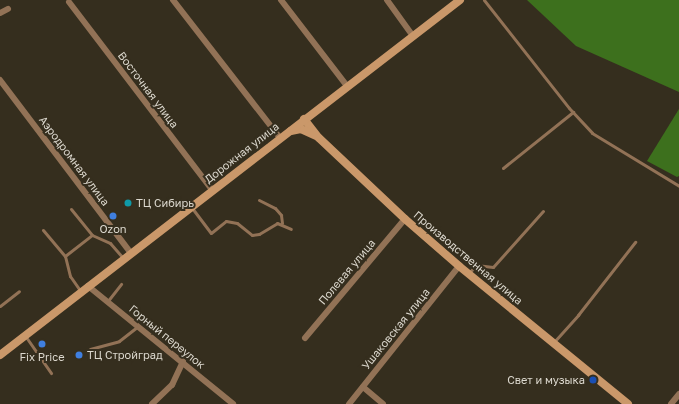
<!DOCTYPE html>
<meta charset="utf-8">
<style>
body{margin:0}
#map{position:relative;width:679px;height:404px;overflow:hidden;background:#352e1e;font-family:"Golos Text",sans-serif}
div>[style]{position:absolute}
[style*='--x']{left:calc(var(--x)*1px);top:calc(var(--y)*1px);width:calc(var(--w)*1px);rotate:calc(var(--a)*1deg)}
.forest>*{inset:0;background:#3d701d}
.lane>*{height:3px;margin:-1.5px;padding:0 1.5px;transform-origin:1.5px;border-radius:1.5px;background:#927256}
.street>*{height:6px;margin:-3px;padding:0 3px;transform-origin:3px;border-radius:3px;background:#927256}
.secondary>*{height:8px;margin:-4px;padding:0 4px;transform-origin:4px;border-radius:4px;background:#ca986a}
.dots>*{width:11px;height:11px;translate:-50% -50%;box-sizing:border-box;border:2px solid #352e1e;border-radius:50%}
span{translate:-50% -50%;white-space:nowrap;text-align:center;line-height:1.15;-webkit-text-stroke:4px #352e1e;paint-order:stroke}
.street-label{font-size:11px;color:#dcd8ce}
.poi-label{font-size:11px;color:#dcd8ce}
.left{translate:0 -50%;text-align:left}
.right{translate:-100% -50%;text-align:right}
</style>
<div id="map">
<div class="forest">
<div style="clip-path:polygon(527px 0,679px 0,679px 92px,576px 46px)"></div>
<div style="clip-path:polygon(679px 109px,679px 176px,677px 177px,647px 161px)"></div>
</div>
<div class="lane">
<div style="--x:484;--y:0;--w:137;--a:51.8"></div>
<div style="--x:569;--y:108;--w:34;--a:47"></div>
<div style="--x:592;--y:133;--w:102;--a:31.3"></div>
<div style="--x:503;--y:168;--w:90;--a:-38.7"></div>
<div style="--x:259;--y:200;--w:18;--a:27"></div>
<div style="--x:275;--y:208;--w:9;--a:49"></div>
<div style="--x:281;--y:215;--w:8;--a:83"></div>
<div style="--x:192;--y:208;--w:31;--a:53"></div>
<div style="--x:211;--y:233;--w:19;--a:-39"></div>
<div style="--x:226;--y:221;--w:11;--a:10"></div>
<div style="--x:237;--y:223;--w:19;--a:39"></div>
<div style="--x:252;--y:235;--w:7;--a:-8"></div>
<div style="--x:259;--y:234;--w:21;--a:-31"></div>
<div style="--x:277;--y:223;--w:15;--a:23"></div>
<div style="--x:71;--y:209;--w:33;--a:51"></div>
<div style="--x:92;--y:235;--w:20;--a:24"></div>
<div style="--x:110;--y:243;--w:21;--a:49"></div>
<div style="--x:43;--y:230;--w:34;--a:50"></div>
<div style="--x:65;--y:256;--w:21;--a:76"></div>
<div style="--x:70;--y:276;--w:19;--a:55"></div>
<div style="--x:65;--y:256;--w:34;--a:-38"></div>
<div style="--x:468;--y:274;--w:12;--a:-48"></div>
<div style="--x:476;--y:265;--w:17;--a:7"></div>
<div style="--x:493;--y:267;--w:75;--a:-48.2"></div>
<div style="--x:107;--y:302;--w:23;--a:-52"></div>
<div style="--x:0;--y:306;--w:24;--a:-38"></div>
<div style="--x:26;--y:337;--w:44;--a:55.2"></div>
<div style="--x:553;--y:343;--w:38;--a:-48"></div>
<div style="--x:578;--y:315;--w:93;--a:-52"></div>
<div style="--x:90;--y:349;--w:30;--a:-15"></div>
<div style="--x:119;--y:341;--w:24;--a:-38"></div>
</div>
<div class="street">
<div style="--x:173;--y:0;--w:175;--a:52.2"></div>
<div style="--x:281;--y:0;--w:108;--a:52.5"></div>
<div style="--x:387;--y:0;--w:44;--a:54.2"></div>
<div style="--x:69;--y:2;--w:236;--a:52.7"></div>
<div style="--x:0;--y:13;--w:9;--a:-27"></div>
<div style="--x:0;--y:80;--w:217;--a:52.9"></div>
<div style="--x:88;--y:286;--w:187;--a:39.1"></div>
<div style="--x:305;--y:338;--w:155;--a:-50"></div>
<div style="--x:363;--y:387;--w:26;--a:40"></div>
<div style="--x:152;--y:404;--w:28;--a:-44"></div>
<div style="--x:172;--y:385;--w:26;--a:-65"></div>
<div style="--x:349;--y:404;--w:176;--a:-51.4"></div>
<div style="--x:671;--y:404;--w:13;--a:-51"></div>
</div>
<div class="secondary">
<div style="--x:304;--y:119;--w:24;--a:52"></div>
<div style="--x:319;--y:138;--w:118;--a:43.3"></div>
<div style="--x:405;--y:219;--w:72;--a:41"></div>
<div style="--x:459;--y:266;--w:218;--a:39.2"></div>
<div style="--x:291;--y:131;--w:10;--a:-11"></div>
<div style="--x:301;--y:129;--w:17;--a:25"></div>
<div style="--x:0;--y:355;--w:581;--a:-37.66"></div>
</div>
<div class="dots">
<div style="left:128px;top:203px;background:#0f9aa8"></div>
<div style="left:113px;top:216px;background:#3f7fe0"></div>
<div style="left:42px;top:344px;background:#3f7fe0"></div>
<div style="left:79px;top:355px;background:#3f7fe0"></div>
<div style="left:593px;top:380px;background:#1a4fb4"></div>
</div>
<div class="street-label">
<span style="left:148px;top:90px;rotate:53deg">Восточная улица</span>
<span style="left:242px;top:153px;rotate:-38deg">Дорожная улица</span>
<span style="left:74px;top:161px;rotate:53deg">Аэродромная улица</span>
<span style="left:468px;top:258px;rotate:40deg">Производственная улица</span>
<span style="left:347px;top:272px;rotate:-50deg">Полевая улица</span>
<span style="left:396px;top:329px;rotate:-51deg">Ушаковская улица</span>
<span style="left:167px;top:337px;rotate:39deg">Горный переулок</span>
</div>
<div class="poi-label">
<span class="left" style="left:136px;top:203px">ТЦ Сибирь</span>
<span style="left:113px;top:229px">Ozon</span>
<span class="left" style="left:87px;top:355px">ТЦ Стройград</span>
<span style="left:42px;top:357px">Fix Price</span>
<span class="right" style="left:585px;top:380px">Свет и музыка</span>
</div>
</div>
